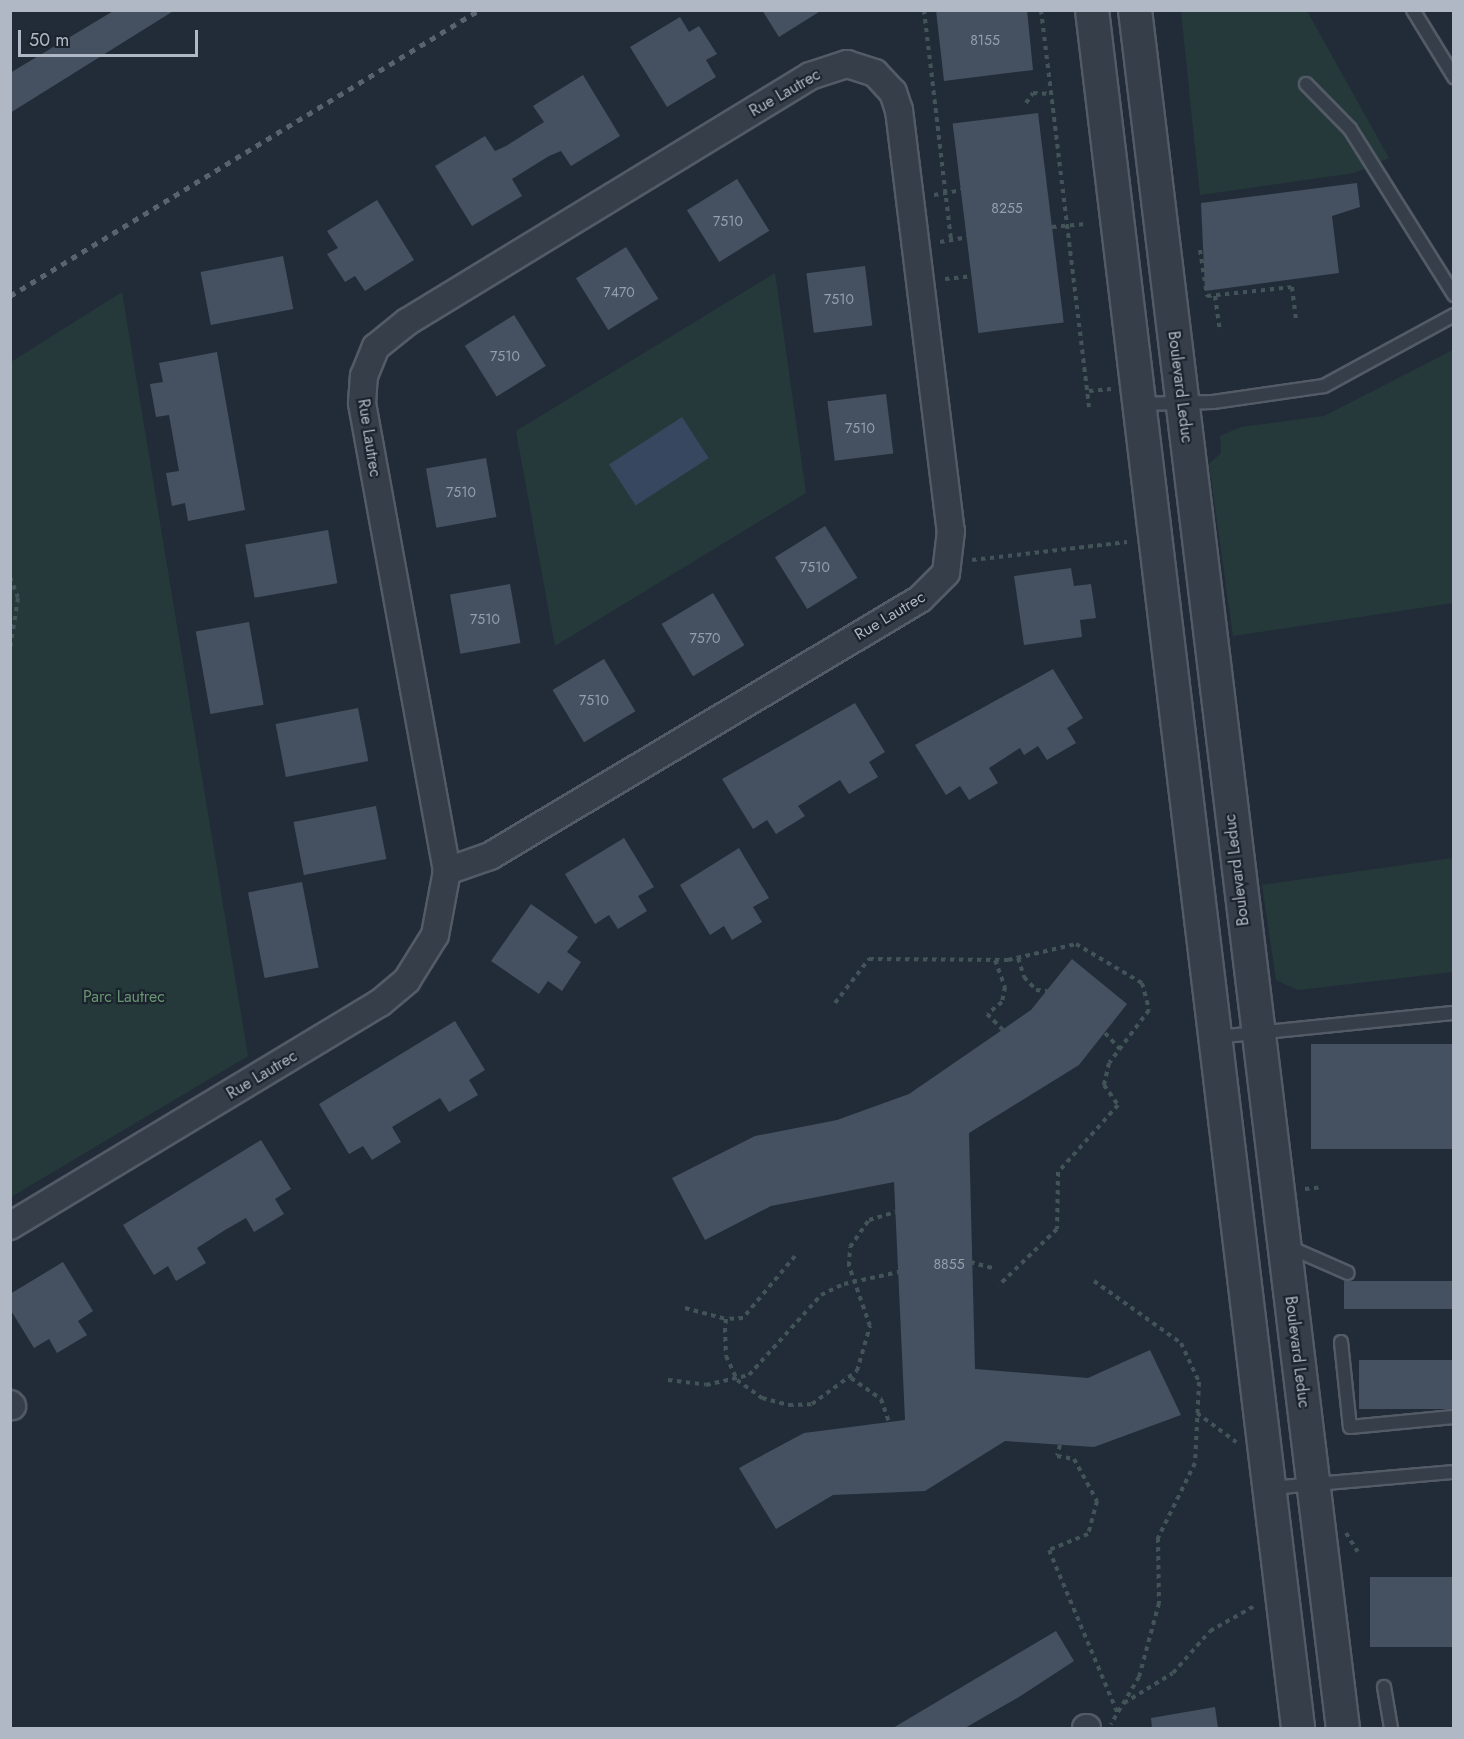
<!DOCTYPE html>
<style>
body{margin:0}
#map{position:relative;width:1464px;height:1739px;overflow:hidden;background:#222c38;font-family:Jost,sans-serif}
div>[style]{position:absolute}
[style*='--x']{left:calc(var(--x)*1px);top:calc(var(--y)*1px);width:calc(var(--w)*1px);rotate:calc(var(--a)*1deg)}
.green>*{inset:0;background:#25393a}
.water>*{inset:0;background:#36475f;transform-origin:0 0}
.building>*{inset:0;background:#455160;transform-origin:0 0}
.path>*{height:4px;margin-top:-2px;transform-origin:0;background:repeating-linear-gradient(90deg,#425457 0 4.5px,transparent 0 9px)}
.roads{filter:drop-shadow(2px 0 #535b66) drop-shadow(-2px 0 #535b66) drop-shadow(0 2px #535b66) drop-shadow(0 -2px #535b66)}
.service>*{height:12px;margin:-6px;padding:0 6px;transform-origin:6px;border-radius:6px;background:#353e49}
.minor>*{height:26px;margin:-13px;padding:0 13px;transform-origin:13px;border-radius:13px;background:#353e49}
.tertiary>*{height:32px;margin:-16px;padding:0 16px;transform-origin:16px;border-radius:16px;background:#353e49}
.rail>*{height:4.5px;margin-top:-2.25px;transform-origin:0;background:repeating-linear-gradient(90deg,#586270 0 6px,transparent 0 12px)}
span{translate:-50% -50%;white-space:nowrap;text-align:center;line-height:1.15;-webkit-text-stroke:4.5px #1b232d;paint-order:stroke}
.number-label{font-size:14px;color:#959eac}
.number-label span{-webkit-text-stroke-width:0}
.street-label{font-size:16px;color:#b0b8c5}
.park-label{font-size:16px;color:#689572}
.frame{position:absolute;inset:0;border:12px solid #b0b8c5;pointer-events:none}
.scale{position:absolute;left:18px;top:30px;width:180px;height:27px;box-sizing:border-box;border:3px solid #b0b8c5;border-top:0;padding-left:8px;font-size:18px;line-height:21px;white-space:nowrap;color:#b0b8c5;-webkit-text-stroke:4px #1b232d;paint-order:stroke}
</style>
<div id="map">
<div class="green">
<div style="clip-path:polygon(1181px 11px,1307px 11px,1389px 158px,1354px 173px,1200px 195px)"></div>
<div style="clip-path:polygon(775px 273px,806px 493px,555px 646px,516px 431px)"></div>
<div style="clip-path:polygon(122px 292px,248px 1056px,11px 1197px,11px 362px)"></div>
<div style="clip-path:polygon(1453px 350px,1453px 603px,1233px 636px,1209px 464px,1221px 453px,1220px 436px,1241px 427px,1324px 416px)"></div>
<div style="clip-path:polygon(1453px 858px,1453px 972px,1298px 990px,1276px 980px,1262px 885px)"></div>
</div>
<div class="water">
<div style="left:682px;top:417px;width:49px;height:87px;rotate:57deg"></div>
</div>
<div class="building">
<div style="clip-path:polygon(115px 10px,175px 10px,10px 113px,10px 73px)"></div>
<div style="clip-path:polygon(762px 10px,822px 10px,779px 37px)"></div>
<div style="clip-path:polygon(936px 10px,1027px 10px,1033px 70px,944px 81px)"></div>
<div style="clip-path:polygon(680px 17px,689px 32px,699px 26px,717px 54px,706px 60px,716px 77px,667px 107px,630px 47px)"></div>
<div style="clip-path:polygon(583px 75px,620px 136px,571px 166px,561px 151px,549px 156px,512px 179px,522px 196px,472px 226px,435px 166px,485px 136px,495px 151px,506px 146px,544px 122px,533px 106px)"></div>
<div style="left:1038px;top:113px;width:211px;height:86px;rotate:83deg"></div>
<div style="left:737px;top:179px;width:61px;height:59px;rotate:58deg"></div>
<div style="clip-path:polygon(1357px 183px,1360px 207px,1332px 216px,1339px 273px,1205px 291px,1201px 203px)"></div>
<div style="clip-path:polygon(377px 200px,414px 260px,365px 291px,355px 276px,345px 282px,327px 254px,338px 248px,327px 231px)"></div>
<div style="left:626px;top:247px;width:61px;height:59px;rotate:58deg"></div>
<div style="left:283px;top:256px;width:54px;height:84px;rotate:79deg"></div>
<div style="left:865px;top:266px;width:60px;height:59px;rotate:83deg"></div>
<div style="left:514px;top:315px;width:60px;height:58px;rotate:58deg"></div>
<div style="clip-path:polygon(217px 352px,245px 510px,188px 521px,185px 503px,172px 506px,166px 473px,179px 471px,169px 415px,156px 417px,150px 384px,163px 382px,159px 363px)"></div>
<div style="left:886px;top:394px;width:60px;height:59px;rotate:83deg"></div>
<div style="left:486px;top:458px;width:60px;height:61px;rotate:80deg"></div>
<div style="left:825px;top:526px;width:61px;height:59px;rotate:58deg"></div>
<div style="left:328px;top:530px;width:54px;height:84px;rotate:80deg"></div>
<div style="clip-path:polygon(1071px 568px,1074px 586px,1091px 584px,1096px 618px,1080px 620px,1082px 637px,1024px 645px,1014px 576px)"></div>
<div style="left:510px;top:584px;width:60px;height:61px;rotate:80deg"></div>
<div style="left:713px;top:593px;width:61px;height:60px;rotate:59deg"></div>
<div style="left:249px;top:622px;width:84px;height:54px;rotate:80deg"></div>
<div style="left:604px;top:659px;width:61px;height:60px;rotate:59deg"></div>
<div style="clip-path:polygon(1053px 669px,1083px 718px,1067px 728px,1076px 743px,1047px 760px,1038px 746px,1024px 755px,1020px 748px,989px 768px,998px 783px,969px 800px,960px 786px,946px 795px,915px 745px)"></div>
<div style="clip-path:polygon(855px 703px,885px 752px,869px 762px,878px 777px,849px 794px,840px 780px,798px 806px,805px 816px,776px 834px,767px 820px,753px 829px,722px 779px)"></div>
<div style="left:358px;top:708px;width:54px;height:84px;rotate:79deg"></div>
<div style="left:376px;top:806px;width:54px;height:84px;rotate:79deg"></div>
<div style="clip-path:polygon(624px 838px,654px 887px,638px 896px,647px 911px,618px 929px,609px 915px,595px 924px,565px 874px)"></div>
<div style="clip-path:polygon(739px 848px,769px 898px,753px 907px,762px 922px,732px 940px,724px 926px,710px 935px,680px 885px)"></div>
<div style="left:302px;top:882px;width:87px;height:55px;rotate:79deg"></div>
<div style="clip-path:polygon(531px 904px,578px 937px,567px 952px,581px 962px,562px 991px,548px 981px,539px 994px,491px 961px)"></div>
<div style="clip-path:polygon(1072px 959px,1127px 1004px,1079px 1065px,969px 1133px,975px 1369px,1088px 1378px,1150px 1350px,1181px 1415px,1094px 1447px,1005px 1441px,925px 1491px,833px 1495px,776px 1529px,739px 1468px,804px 1433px,905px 1420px,894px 1182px,771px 1206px,705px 1240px,672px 1178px,755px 1136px,837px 1120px,909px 1094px,1031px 1010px)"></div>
<div style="clip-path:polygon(455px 1021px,485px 1070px,469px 1080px,478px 1095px,449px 1112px,440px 1098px,392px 1127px,401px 1142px,372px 1160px,363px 1146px,349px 1154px,319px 1104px)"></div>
<div style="left:1454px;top:1044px;width:105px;height:143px;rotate:90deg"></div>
<div style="clip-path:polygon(261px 1140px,291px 1189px,275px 1199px,284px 1214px,254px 1232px,246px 1218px,225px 1230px,197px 1248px,206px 1263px,176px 1281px,168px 1266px,154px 1275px,123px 1225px)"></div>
<div style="clip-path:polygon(63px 1262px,93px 1311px,78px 1321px,87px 1335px,57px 1353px,49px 1339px,34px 1348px,10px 1309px,10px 1294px)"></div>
<div style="left:1454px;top:1281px;width:28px;height:110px;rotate:90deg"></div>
<div style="left:1454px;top:1360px;width:49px;height:95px;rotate:90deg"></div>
<div style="left:1454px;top:1577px;width:70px;height:84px;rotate:90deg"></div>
<div style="clip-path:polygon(1056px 1631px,1074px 1661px,1019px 1697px,965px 1728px,893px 1728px)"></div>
<div style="clip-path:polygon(1215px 1707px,1218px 1728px,1152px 1728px,1151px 1718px)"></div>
</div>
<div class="path">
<div style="--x:924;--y:10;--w:233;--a:83.3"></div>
<div style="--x:1041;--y:10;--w:400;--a:83.1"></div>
<div style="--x:1026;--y:103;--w:12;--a:-55"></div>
<div style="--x:1033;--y:93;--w:18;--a:3"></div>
<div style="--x:934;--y:195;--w:28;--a:-10"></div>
<div style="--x:1052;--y:227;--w:36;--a:-5"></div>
<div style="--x:940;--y:242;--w:29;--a:-10"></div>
<div style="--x:1200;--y:250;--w:47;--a:81.3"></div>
<div style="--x:1207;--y:296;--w:85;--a:-6"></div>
<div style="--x:1292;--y:287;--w:35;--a:83"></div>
<div style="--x:945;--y:279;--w:29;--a:-6"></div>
<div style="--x:1215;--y:296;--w:36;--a:82"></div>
<div style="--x:1089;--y:391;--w:22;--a:-5"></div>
<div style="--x:972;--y:560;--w:156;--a:-6.6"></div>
<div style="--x:10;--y:577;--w:22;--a:69"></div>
<div style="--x:18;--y:598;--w:52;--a:98.9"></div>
<div style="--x:1018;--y:958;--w:20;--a:72"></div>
<div style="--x:1024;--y:977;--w:18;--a:47"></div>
<div style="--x:1036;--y:990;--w:11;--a:5"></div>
<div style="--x:995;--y:960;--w:29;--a:70"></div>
<div style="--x:1005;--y:987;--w:15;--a:101"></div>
<div style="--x:1002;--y:1002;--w:19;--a:141"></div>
<div style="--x:987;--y:1014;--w:23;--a:45"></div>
<div style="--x:835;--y:1003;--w:56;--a:-52.3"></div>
<div style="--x:869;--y:959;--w:139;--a:0.4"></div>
<div style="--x:1008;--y:960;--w:70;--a:-13.2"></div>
<div style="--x:1076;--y:944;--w:77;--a:30.6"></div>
<div style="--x:1142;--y:983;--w:28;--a:75"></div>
<div style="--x:1149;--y:1010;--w:66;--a:127"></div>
<div style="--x:1109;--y:1063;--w:23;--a:103"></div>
<div style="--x:1104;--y:1085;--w:24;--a:55"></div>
<div style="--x:1118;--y:1105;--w:90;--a:131.8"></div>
<div style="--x:1058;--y:1172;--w:57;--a:91"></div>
<div style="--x:1057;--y:1229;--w:81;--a:136"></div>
<div style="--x:1105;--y:1033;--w:22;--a:47"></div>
<div style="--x:1305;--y:1189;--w:18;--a:-6"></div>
<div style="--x:795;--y:1256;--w:81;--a:130"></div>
<div style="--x:743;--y:1318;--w:17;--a:177"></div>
<div style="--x:726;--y:1319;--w:9;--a:96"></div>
<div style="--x:725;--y:1328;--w:28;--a:88"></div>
<div style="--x:726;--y:1356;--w:26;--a:65"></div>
<div style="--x:737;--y:1380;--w:31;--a:36"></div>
<div style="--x:762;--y:1398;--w:28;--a:15"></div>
<div style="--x:789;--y:1405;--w:23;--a:-2"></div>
<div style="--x:812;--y:1404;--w:56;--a:-36.3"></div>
<div style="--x:857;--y:1371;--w:47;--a:-73.9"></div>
<div style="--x:870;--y:1326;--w:64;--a:-109.3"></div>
<div style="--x:849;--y:1266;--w:19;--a:-87"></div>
<div style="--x:850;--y:1247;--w:33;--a:-55"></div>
<div style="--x:869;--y:1220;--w:28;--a:-17"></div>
<div style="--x:970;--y:1262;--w:24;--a:15"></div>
<div style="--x:1094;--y:1281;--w:107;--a:35.5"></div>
<div style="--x:1181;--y:1343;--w:43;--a:65.2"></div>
<div style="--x:1199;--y:1382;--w:81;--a:92.8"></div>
<div style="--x:1195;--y:1463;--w:84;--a:116.3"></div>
<div style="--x:1158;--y:1538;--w:65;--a:89.1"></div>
<div style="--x:1159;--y:1603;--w:77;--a:105.1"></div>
<div style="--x:1139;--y:1677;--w:55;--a:120.8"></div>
<div style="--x:685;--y:1308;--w:42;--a:15"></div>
<div style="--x:851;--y:1378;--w:37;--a:35"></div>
<div style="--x:881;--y:1399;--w:24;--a:71"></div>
<div style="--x:668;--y:1380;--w:38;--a:7"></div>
<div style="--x:706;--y:1385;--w:44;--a:-13.1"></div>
<div style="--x:749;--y:1375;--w:108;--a:-48"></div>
<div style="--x:821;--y:1295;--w:25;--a:-26"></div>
<div style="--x:844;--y:1284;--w:56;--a:-12.3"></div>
<div style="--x:1197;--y:1413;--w:49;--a:36.6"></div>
<div style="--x:1060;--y:1445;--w:11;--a:105"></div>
<div style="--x:1057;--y:1456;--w:17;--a:10"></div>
<div style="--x:1074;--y:1459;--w:48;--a:61.3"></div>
<div style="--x:1097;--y:1501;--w:34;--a:105"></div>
<div style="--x:1088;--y:1534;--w:42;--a:157.7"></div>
<div style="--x:1049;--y:1550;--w:176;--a:67.2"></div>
<div style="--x:1346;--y:1533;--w:22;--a:58"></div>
<div style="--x:1124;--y:1703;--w:57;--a:-31.5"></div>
<div style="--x:1173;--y:1673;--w:56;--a:-48.6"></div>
<div style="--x:1210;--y:1631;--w:53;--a:-29.5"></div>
</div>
<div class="roads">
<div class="service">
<div style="--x:1413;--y:10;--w:79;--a:58.5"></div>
<div style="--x:1306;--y:84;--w:63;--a:45.6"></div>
<div style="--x:1350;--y:129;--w:196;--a:57.9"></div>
<div style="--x:1140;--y:404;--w:73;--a:-1.6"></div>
<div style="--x:1213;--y:402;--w:112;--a:-8.2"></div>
<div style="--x:1324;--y:386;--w:148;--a:-28.6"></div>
<div style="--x:1216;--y:1037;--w:239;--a:-5.8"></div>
<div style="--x:1289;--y:1247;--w:64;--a:23.8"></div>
<div style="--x:1341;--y:1342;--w:85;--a:84"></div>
<div style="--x:1350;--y:1427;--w:104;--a:-5.5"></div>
<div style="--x:1270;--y:1488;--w:185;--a:-5"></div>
<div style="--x:1384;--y:1687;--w:42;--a:80.3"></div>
</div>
<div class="minor">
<div style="--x:10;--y:1226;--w:432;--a:-31.1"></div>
<div style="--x:380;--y:1003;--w:35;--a:-40"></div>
<div style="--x:407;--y:980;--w:53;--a:-58.1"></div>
<div style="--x:435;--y:935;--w:65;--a:-79.4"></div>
<div style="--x:447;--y:871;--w:476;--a:-100.3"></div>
<div style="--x:362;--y:403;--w:27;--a:-86"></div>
<div style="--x:364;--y:376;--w:31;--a:-68"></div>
<div style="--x:376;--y:347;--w:40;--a:-39"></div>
<div style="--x:407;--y:322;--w:472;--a:-31.4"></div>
<div style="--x:810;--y:76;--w:39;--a:-18"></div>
<div style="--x:847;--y:64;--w:29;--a:18"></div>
<div style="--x:875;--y:73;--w:26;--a:47"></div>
<div style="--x:893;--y:92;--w:19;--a:72"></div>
<div style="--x:899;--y:110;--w:424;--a:83"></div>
<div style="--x:951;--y:531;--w:42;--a:96.8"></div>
<div style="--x:946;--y:573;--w:37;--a:135"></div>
<div style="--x:920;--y:599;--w:501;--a:149.13"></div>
<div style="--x:490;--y:856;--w:46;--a:160.8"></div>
<div style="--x:10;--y:1404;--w:3;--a:45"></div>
<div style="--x:1086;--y:1728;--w:1;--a:0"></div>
</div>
<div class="tertiary">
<div style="--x:1092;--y:10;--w:1730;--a:83.16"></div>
<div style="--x:1135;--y:10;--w:1731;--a:83.1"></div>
</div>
</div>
<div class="rail">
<div style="--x:10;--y:296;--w:549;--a:-31.38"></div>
</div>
<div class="number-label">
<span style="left:985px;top:40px">8155</span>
<span style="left:1007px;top:208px">8255</span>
<span style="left:728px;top:221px">7510</span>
<span style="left:619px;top:292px">7470</span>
<span style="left:839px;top:299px">7510</span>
<span style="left:505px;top:356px">7510</span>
<span style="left:860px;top:428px">7510</span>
<span style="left:461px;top:492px">7510</span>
<span style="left:815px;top:567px">7510</span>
<span style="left:485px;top:619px">7510</span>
<span style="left:705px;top:638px">7570</span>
<span style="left:594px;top:700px">7510</span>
<span style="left:949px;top:1264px">8855</span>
</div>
<div class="street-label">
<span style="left:785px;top:93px;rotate:-30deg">Rue Lautrec</span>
<span style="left:1180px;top:387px;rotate:83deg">Boulevard Leduc</span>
<span style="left:369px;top:438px;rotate:81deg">Rue Lautrec</span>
<span style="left:890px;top:616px;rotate:-31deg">Rue Lautrec</span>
<span style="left:1237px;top:870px;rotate:-97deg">Boulevard Leduc</span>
<span style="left:262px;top:1075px;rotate:-31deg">Rue Lautrec</span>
<span style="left:1297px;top:1352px;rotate:83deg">Boulevard Leduc</span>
</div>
<div class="park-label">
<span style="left:124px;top:997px">Parc Lautrec</span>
</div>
<div class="frame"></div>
<div class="scale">50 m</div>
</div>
